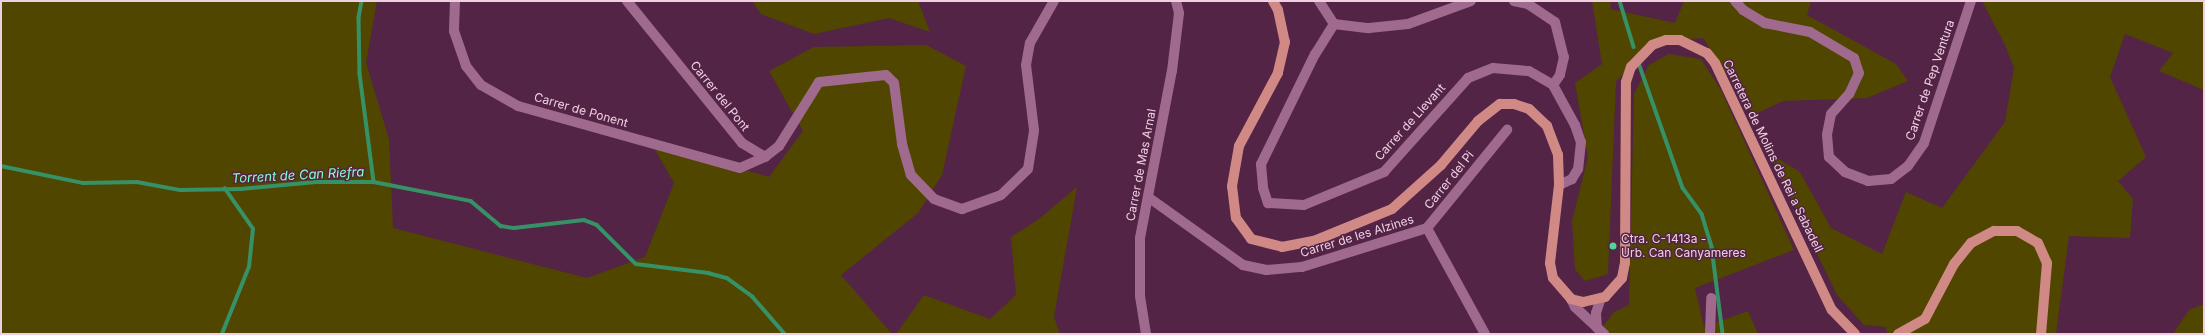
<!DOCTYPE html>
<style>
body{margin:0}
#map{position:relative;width:2205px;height:335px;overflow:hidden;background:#532445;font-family:Inter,sans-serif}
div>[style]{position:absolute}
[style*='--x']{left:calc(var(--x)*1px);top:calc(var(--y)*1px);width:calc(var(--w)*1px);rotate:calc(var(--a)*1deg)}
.green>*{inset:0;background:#504600}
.stream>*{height:3.5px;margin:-1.75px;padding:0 1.75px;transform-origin:1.75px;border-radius:1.75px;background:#369166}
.minor>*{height:10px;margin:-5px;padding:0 5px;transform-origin:5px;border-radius:5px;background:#a06a8e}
.major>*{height:10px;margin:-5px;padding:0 5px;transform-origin:5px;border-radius:5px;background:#d18986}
.dots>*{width:11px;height:11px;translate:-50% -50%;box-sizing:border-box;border:2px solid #532445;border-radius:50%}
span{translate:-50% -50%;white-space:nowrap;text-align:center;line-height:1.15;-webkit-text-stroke:3px #532445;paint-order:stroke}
.street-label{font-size:12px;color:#efd0e3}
.poi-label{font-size:12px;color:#efd0e3}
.left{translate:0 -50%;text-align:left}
.water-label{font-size:13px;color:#87ffc2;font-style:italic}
.frame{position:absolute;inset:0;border:2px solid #efd0e3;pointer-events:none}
</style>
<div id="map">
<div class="green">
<div style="clip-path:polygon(1px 1px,377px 1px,366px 63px,389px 139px,393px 228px,587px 278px,645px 257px,674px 183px,651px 143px,769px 177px,803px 131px,769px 71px,814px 47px,926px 45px,966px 66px,942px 175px,918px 213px,841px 275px,892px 334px,1px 334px)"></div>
<div style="clip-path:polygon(752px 1px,918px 1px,930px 32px,889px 18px,814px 34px,761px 14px)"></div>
<div style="clip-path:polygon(1592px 1px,1611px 1px,1610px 9px,1675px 23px,1684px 1px,1811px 1px,1807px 15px,1896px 64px,1908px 81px,1867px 98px,1783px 101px,1753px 115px,1703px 38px,1659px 41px,1616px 81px,1608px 274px,1585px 281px,1575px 269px,1572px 221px,1588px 157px,1575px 83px,1602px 64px)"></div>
<div style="clip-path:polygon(1982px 1px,2204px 1px,2204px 90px,2159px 71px,2173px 53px,2125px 34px,2110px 77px,2146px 157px,2118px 181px,2133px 199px,2130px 238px,2069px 236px,2056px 334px,1887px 334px,1886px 327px,1864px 325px,1837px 295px,1769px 153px,1800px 172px,1831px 228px,1882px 254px,1906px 192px,1942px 208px,2005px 122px,2014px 68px,2005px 45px)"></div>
<div style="clip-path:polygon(1669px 54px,1701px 59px,1721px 90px,1794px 250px,1695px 288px,1704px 327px,1748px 311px,1758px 334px,1597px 334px,1614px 312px,1629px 305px,1634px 94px,1649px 65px)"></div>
<div style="clip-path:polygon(1077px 187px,1054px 317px,1060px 334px,896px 334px,924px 295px,990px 319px,1016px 295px,1011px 237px,1039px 219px)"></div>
<div style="clip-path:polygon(2204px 304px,2204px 334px,2173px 334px,2189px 310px)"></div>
</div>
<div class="stream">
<div style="--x:362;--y:1;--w:17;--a:100"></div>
<div style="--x:359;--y:18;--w:56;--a:89"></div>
<div style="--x:360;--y:74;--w:109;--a:82.6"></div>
<div style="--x:1620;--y:1;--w:48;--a:73.1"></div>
<div style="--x:1640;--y:66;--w:129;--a:70.6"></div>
<div style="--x:1683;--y:188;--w:32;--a:54"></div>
<div style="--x:1702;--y:214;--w:34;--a:73"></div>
<div style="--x:1712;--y:247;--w:88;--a:82.8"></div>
<div style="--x:1;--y:166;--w:84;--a:11.7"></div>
<div style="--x:83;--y:183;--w:54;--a:-1.1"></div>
<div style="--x:137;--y:182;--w:44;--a:10.5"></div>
<div style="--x:180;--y:190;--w:61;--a:-0.9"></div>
<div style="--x:241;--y:189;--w:75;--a:-5.3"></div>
<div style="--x:316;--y:182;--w:58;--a:0"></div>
<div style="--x:374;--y:182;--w:99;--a:11.1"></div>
<div style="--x:471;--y:201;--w:39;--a:40"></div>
<div style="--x:501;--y:226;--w:13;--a:9"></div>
<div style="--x:514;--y:228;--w:70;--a:-6.5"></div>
<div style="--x:584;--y:220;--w:14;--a:21"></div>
<div style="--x:597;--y:225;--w:55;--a:45"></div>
<div style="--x:636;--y:264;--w:73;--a:7.1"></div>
<div style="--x:708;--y:273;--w:20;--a:15"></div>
<div style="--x:727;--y:278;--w:31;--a:36"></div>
<div style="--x:752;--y:296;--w:50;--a:49"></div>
<div style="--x:222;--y:334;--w:72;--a:-68.1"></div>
<div style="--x:249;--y:267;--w:38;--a:-84"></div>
<div style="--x:253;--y:229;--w:49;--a:-125"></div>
</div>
<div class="minor">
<div style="--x:455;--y:1;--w:30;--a:92"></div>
<div style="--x:454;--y:31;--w:37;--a:71"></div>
<div style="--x:466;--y:66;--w:24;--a:52"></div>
<div style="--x:481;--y:85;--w:43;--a:29.6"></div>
<div style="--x:518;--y:106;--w:230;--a:15.6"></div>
<div style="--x:740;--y:168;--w:27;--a:-24"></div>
<div style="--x:627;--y:1;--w:183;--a:51"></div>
<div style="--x:742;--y:143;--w:27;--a:31"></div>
<div style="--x:765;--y:157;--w:18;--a:-38"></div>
<div style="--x:779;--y:146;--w:75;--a:-58"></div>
<div style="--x:819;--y:82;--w:67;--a:-6"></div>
<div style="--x:886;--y:75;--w:11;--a:45"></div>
<div style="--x:894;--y:83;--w:62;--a:82.5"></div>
<div style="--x:902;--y:144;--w:32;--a:74"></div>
<div style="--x:911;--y:175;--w:33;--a:46"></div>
<div style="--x:934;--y:199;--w:30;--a:20"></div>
<div style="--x:962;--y:209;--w:41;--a:-19.7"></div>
<div style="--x:1001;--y:195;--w:37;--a:-44"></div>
<div style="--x:1028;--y:169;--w:39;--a:-81"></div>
<div style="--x:1034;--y:130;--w:65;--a:-97"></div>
<div style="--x:1026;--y:65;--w:22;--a:-80"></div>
<div style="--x:1030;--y:43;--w:48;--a:-60.3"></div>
<div style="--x:1319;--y:1;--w:27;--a:57"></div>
<div style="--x:1514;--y:1;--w:14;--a:12"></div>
<div style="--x:1528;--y:4;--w:32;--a:34"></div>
<div style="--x:1555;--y:22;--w:36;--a:76"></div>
<div style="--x:1564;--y:57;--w:18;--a:103"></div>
<div style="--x:1560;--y:75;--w:12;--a:125"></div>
<div style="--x:1735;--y:1;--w:12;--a:48"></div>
<div style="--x:1743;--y:10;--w:26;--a:31"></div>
<div style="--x:1765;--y:23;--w:46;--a:11.3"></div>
<div style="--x:1810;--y:32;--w:51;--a:30.6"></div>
<div style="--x:1854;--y:58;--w:16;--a:72"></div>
<div style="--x:1859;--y:73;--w:23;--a:115"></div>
<div style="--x:1849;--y:94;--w:27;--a:132"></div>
<div style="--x:1831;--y:114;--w:21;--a:101"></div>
<div style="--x:1827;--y:135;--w:22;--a:85"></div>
<div style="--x:1829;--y:157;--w:22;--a:43"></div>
<div style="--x:1845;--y:172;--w:25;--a:21"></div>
<div style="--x:1868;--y:181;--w:23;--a:-5"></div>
<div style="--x:1891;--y:179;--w:21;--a:-37"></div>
<div style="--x:1908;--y:166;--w:28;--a:-55"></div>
<div style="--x:1924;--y:143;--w:150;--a:-71.7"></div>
<div style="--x:1334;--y:24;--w:36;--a:122"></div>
<div style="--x:1315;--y:54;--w:123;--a:116.1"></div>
<div style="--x:1261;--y:164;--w:24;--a:85"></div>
<div style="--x:1263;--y:188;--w:16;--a:72"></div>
<div style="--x:1268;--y:203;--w:36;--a:3"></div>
<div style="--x:1304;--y:205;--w:87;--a:-22.4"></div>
<div style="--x:1384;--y:172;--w:126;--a:-48.2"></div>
<div style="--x:1468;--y:78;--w:27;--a:-22"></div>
<div style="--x:1493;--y:68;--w:36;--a:5"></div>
<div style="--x:1529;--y:71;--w:28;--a:30"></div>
<div style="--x:1553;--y:85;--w:46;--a:61.2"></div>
<div style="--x:1575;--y:125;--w:18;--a:71"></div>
<div style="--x:1581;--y:142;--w:27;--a:96"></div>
<div style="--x:1578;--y:169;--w:12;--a:121"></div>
<div style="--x:1572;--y:179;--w:14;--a:155"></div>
<div style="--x:1334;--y:24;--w:35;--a:7"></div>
<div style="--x:1369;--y:28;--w:39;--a:-6"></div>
<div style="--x:1408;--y:24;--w:67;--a:-20.1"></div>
<div style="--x:1148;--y:197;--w:117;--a:35.6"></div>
<div style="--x:1243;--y:265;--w:24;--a:12"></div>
<div style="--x:1266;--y:270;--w:36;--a:-5"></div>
<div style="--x:1302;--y:267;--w:131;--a:-17.3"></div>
<div style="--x:1571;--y:299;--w:9;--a:63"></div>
<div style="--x:1575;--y:307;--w:40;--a:43"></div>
<div style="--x:1597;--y:328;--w:15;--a:-94"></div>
<div style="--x:1596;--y:313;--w:16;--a:-72"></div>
<div style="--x:1146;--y:334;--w:38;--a:-99"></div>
<div style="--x:1140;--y:296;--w:58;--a:-90"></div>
<div style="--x:1140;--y:238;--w:170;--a:-79.2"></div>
<div style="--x:1172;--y:71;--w:58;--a:-83.1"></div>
<div style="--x:1179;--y:13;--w:12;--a:-104"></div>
<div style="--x:1485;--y:334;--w:121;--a:-118.7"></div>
<div style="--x:1427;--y:228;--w:127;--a:-50.8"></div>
<div style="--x:1710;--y:334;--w:36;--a:-88"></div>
</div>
<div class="major">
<div style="--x:1273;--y:1;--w:10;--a:61"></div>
<div style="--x:1278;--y:10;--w:33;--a:78"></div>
<div style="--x:1285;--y:42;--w:32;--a:103"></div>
<div style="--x:1278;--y:73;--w:83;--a:118.1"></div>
<div style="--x:1239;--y:146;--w:41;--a:99.9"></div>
<div style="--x:1232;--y:186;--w:32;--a:83"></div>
<div style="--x:1236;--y:218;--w:26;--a:54"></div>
<div style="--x:1251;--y:239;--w:32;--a:14"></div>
<div style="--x:1282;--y:247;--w:33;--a:-11"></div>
<div style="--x:1314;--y:241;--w:84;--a:-22.3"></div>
<div style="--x:1392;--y:209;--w:66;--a:-41.9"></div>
<div style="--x:1441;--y:165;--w:57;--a:-49.9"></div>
<div style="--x:1478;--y:121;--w:28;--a:-38"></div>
<div style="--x:1500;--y:104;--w:14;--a:0"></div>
<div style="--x:1514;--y:104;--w:16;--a:18"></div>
<div style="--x:1529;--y:109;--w:25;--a:43"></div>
<div style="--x:1547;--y:126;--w:31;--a:69"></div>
<div style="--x:1558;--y:155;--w:30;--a:88"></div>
<div style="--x:1559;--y:185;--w:79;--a:96.6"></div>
<div style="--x:1550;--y:263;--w:15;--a:79"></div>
<div style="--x:1553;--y:278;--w:28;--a:49"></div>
<div style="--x:1571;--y:299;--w:12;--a:14"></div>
<div style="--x:1583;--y:302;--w:23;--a:-13"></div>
<div style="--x:1605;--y:297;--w:25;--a:-48"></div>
<div style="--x:1622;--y:278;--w:15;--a:-79"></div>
<div style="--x:1625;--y:263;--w:181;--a:-89.7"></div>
<div style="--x:1626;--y:82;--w:16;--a:-72"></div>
<div style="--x:1631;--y:67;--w:30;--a:-46"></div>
<div style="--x:1652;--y:45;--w:15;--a:-20"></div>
<div style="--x:1666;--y:40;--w:14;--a:0"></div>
<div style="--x:1680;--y:40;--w:30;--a:26"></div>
<div style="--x:1707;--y:53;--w:13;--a:51"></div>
<div style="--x:1715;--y:63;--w:273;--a:64.7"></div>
<div style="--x:1832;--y:310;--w:33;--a:46"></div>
<div style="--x:1898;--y:334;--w:31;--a:-29"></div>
<div style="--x:1925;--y:319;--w:62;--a:-62.2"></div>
<div style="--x:1954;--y:264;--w:27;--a:-51"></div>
<div style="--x:1971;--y:243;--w:26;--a:-28"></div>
<div style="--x:1994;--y:231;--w:23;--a:0"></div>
<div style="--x:2017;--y:231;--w:24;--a:30"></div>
<div style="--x:2038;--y:243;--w:22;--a:66"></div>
<div style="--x:2047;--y:263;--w:71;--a:94.8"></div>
</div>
<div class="dots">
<div style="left:1613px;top:246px;background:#52d397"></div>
</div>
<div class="street-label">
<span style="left:1930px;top:80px;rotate:-71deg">Carrer de Pep Ventura</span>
<span style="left:720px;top:96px;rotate:51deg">Carrer del Pont</span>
<span style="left:581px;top:110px;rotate:16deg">Carrer de Ponent</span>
<span style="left:1410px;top:122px;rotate:-48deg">Carrer de Llevant</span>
<span style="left:1773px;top:156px;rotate:64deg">Carretera de Molins de Rei a Sabadell</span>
<span style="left:1141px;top:165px;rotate:-79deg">Carrer de Mas Arnal</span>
<span style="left:1449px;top:180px;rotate:-51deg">Carrer del Pi</span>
<span style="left:1357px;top:236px;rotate:-17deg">Carrer de les Alzines</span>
</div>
<div class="poi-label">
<span class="left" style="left:1621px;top:246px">Ctra. C-1413a -<br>Urb. Can Canyameres</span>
</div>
<div class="water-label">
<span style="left:298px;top:175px;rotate:-3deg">Torrent de Can Riefra</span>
</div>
<div class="frame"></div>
</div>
